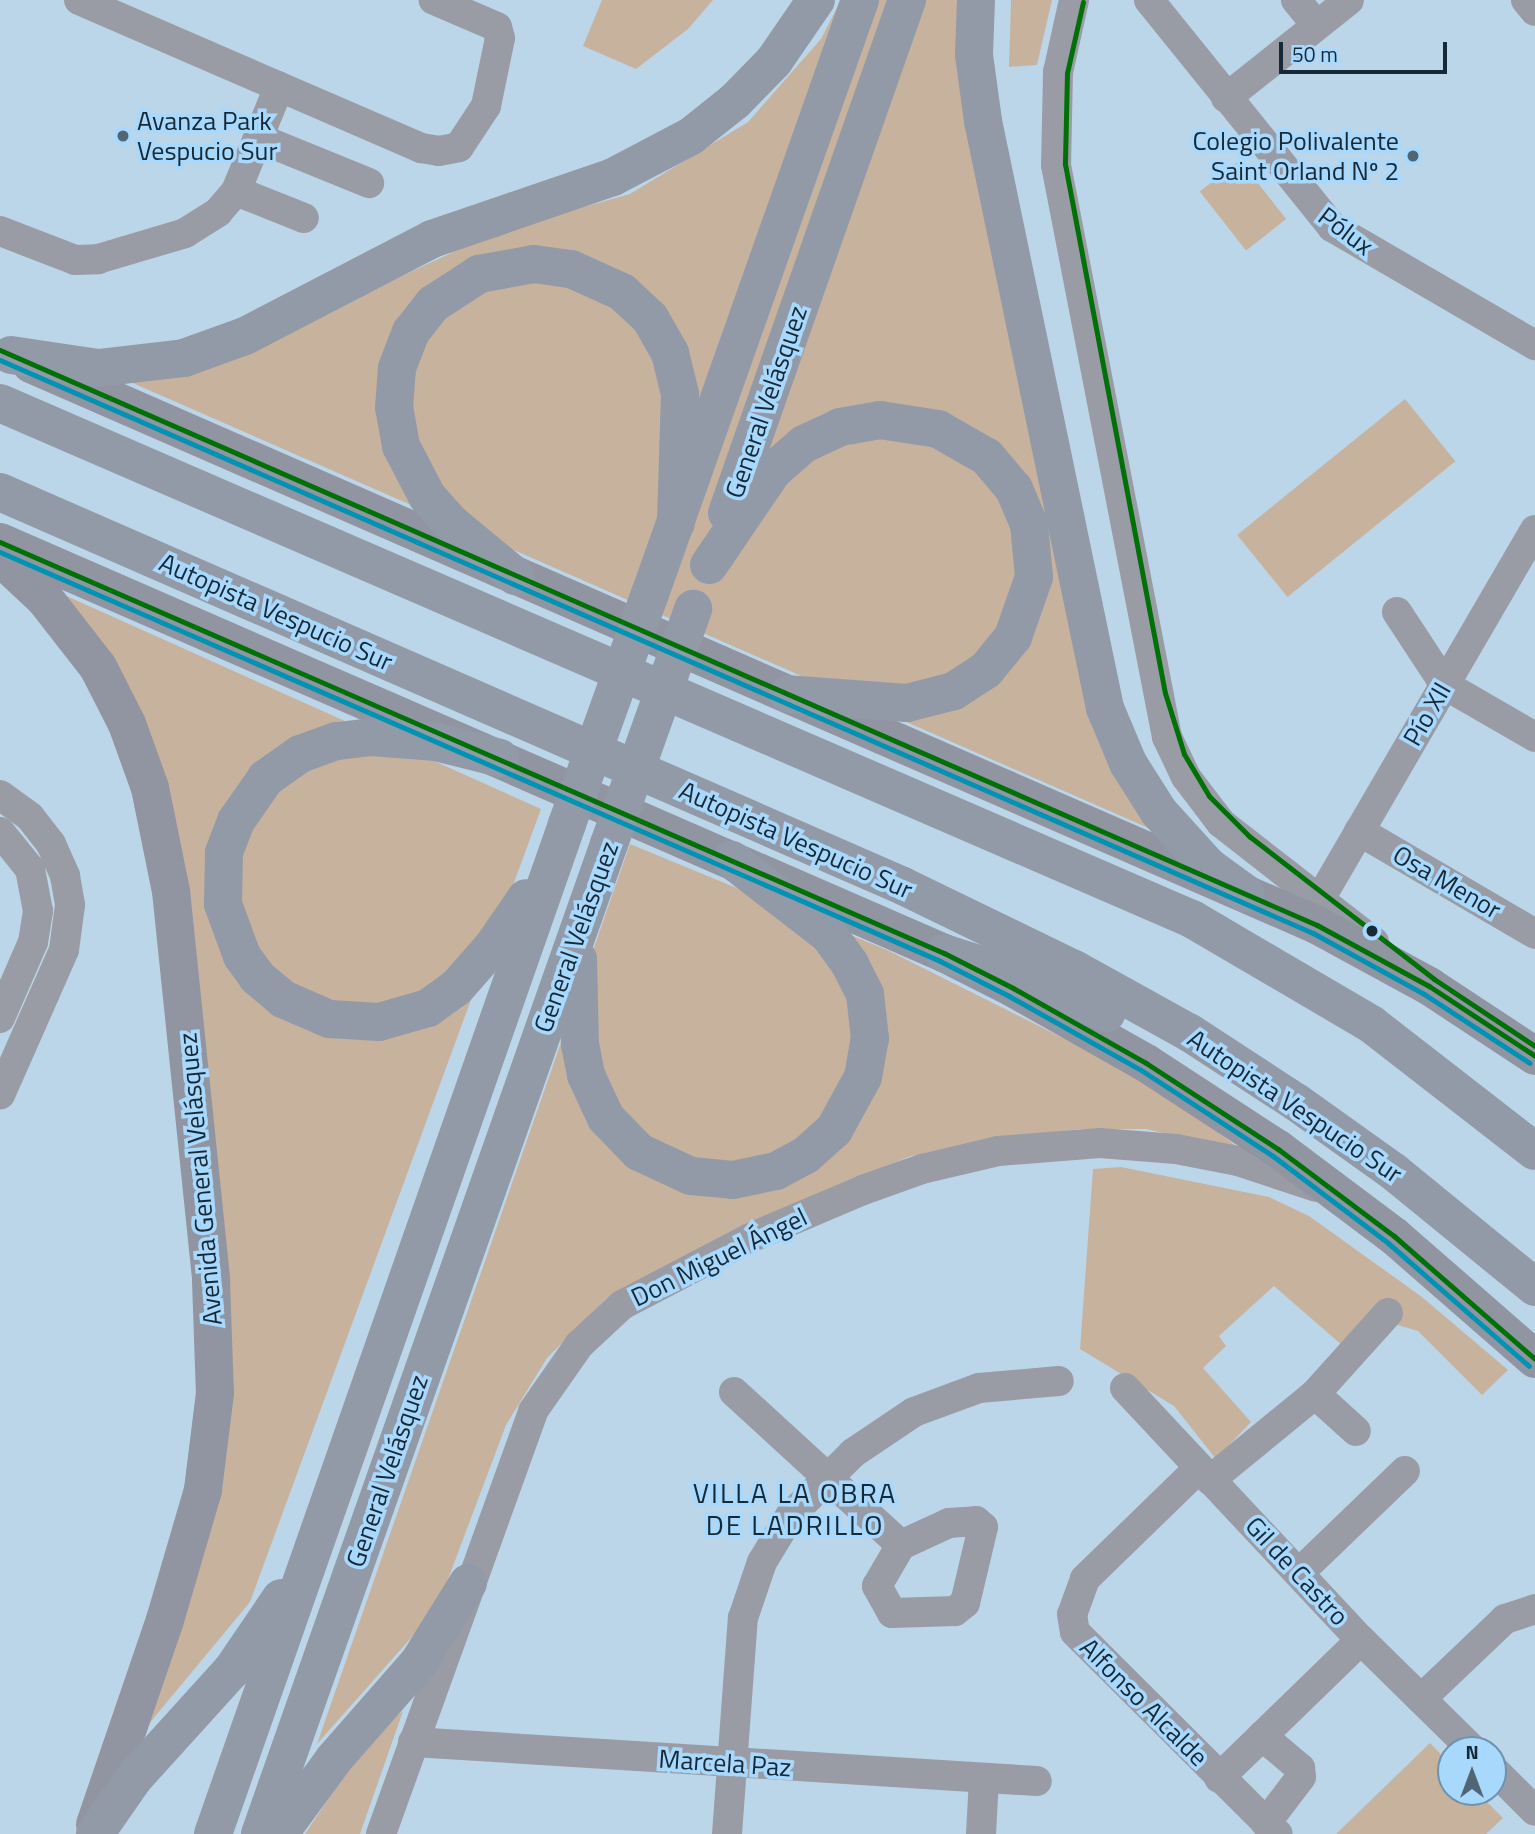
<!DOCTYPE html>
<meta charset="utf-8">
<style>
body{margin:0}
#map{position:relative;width:1535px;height:1834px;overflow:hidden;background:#bcd6e9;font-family:"Titillium Web",sans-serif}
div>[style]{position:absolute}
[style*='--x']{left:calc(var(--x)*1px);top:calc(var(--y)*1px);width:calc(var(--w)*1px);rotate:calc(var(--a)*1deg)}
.green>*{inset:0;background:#c7b29e;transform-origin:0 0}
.minor>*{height:30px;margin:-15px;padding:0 15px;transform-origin:15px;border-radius:15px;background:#9a9ca5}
.major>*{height:38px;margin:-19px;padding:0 19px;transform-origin:19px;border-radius:19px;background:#9195a2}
.highway>*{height:38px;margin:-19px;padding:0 19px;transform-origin:19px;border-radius:19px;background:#929aa8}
.highway-bridge>*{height:38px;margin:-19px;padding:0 19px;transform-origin:19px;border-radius:19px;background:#929aa8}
.bus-1>*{height:5px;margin:-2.5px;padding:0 2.5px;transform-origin:2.5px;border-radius:2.5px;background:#007106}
.bus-2>*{height:5px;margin:-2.5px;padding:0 2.5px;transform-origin:2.5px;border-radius:2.5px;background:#0093b3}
.bus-3>*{height:5px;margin:-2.5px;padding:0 2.5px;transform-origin:2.5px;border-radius:2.5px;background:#007106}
.dots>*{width:19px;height:19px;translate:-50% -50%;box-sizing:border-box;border:4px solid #a8d9fd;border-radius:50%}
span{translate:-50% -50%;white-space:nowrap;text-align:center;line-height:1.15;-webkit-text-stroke:7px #a8d9fd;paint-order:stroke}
.poi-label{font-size:26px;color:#162937}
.left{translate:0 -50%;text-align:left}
.right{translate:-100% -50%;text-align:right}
.street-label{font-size:26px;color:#162937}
.neighbourhood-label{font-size:28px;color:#162937;letter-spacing:2px}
.north{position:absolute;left:1437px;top:1736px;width:70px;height:70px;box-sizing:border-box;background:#a8d9fd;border:2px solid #6e93ae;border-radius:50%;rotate:0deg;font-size:19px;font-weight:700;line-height:28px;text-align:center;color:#162937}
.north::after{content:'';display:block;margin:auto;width:24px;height:32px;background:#506675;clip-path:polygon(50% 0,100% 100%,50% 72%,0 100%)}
.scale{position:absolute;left:1279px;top:42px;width:168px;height:32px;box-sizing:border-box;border:4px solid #162937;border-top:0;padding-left:9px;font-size:21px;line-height:24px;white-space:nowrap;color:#162937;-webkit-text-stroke:5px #a8d9fd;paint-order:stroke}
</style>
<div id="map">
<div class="green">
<div style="clip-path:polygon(602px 0,713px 0,688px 29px,636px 69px,583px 46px)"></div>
<div style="clip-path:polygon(841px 0,964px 0,1008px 319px,1162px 834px,128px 381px,246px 348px,501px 230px,630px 194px,748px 122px,821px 39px)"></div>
<div style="clip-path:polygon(1011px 0,1052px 0,1037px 65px,1009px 67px)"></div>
<div style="left:1240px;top:160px;width:75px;height:51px;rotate:52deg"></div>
<div style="left:1405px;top:399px;width:80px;height:216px;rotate:51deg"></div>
<div style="clip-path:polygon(62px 594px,541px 809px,250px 1602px,133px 1743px,215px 1513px,174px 830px)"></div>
<div style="clip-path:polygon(630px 844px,887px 950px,1111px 1062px,1171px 1098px,1243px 1151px,1146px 1129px,1080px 1129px,1006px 1137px,911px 1156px,761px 1218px,607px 1298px,547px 1358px,506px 1425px,447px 1582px,418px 1630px,317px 1744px)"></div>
<div style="clip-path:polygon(1121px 1167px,1269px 1197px,1309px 1216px,1422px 1297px,1508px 1370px,1482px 1395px,1418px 1331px,1391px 1323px,1351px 1353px,1274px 1286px,1219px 1336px,1226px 1346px,1203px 1368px,1251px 1422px,1216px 1459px,1174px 1406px,1080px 1349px,1093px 1169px)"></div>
<div style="clip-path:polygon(403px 1711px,360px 1834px,305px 1834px,372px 1733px)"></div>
<div style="clip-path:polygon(1430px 1743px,1451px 1765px,1451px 1792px,1477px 1792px,1503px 1818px,1486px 1834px,1336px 1834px)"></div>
</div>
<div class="minor">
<div style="--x:79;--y:0;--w:373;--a:23.4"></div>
<div style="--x:421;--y:148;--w:18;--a:9"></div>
<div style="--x:439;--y:151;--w:20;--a:-11"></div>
<div style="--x:459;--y:147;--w:49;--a:-56.6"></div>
<div style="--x:486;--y:106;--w:69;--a:-78.4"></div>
<div style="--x:500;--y:38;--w:11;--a:-105"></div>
<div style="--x:497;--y:27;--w:69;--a:-156.8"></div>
<div style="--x:1074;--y:0;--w:74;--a:102.5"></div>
<div style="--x:1058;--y:72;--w:93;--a:91.2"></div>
<div style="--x:1056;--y:165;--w:583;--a:79.02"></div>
<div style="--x:1167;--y:737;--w:44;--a:64.6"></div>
<div style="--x:1186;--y:777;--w:58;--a:52.7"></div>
<div style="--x:1221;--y:823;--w:194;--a:37.9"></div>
<div style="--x:1149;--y:0;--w:292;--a:51.1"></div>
<div style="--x:1332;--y:227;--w:235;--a:30.2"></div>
<div style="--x:1296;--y:0;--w:32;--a:51"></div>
<div style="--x:1526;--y:0;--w:14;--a:51"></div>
<div style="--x:1226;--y:98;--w:157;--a:-38.5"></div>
<div style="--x:258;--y:138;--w:120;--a:22.1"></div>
<div style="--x:236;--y:191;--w:73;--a:21.7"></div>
<div style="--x:0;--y:231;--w:80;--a:21.1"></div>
<div style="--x:75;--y:260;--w:23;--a:-2"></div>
<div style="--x:98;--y:259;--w:91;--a:-16.6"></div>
<div style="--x:185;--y:233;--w:39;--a:-32"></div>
<div style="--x:218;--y:212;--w:28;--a:-49"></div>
<div style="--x:236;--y:191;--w:113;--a:-67.5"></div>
<div style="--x:1397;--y:612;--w:87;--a:56.7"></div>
<div style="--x:1445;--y:685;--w:104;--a:30"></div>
<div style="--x:0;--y:795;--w:37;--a:36"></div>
<div style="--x:30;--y:817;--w:34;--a:52"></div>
<div style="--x:51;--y:844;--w:35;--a:66"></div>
<div style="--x:65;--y:876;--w:29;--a:80"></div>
<div style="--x:70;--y:905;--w:45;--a:97.6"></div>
<div style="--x:64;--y:950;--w:158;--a:113.8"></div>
<div style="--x:1359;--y:831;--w:204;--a:30.3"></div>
<div style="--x:0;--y:832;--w:48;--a:51"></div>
<div style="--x:30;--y:869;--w:43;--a:79.2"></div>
<div style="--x:38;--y:911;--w:31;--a:99"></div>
<div style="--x:33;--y:942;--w:83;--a:113.5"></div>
<div style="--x:1320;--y:899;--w:427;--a:-59.8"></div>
<div style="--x:1125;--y:1388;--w:345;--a:46.9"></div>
<div style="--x:1361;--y:1640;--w:157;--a:44.5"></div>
<div style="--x:734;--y:1392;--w:226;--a:42.5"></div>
<div style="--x:1315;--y:1394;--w:109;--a:-48"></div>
<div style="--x:1199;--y:1468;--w:159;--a:135.8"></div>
<div style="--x:1085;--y:1579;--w:37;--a:110"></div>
<div style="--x:1072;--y:1614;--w:18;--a:81"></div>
<div style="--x:1075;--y:1632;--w:286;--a:44.9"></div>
<div style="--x:1210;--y:1480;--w:136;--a:-39.3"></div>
<div style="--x:1315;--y:1394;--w:55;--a:42.1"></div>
<div style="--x:976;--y:1521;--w:9;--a:41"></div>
<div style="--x:983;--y:1527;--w:78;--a:103.3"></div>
<div style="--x:965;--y:1603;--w:13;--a:141"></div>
<div style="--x:955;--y:1611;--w:63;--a:178.2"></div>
<div style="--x:892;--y:1613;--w:31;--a:-119"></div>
<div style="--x:877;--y:1586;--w:48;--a:-59.7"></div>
<div style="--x:901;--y:1545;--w:53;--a:-24.6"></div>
<div style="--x:949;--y:1523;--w:27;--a:-4"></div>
<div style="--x:1299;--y:1573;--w:147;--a:-43.9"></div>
<div style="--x:1421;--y:1699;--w:116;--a:-43.6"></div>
<div style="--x:1505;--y:1619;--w:32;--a:-18"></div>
<div style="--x:1262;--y:1736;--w:50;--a:40.1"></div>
<div style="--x:1300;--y:1768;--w:9;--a:84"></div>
<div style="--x:1301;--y:1777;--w:58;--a:127.3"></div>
<div style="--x:413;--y:1742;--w:625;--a:3.58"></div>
<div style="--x:1493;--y:1769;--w:59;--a:45"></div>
<div style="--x:1219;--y:1778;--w:198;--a:-44.2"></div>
<div style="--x:381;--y:1834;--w:449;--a:-70.2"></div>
<div style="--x:533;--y:1411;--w:80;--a:-55.1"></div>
<div style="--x:579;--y:1345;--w:59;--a:-42.9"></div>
<div style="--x:622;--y:1305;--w:144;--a:-27.6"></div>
<div style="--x:750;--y:1238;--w:123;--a:-23"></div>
<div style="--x:863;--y:1190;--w:63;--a:-19.6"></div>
<div style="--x:922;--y:1169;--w:78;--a:-13.3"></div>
<div style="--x:998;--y:1151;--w:102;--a:-4.5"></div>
<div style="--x:1100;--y:1143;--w:76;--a:4.5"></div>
<div style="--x:1176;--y:1149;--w:63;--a:11"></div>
<div style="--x:1238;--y:1161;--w:82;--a:18.4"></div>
<div style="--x:727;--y:1834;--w:217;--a:-85.8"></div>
<div style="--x:743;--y:1618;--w:59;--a:-71.3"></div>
<div style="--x:762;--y:1562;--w:54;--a:-58.7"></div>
<div style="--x:790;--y:1516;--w:89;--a:-45"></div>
<div style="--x:853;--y:1453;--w:73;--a:-33.9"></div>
<div style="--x:914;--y:1412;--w:69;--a:-20.3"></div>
<div style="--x:979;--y:1388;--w:80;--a:-5"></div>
<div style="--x:981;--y:1834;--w:56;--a:-86.9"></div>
</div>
<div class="major">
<div style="--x:31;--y:364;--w:1403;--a:23.57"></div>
<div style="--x:1317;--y:925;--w:128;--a:28.6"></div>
<div style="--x:1429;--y:986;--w:127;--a:33.4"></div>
<div style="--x:0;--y:542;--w:1030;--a:23.53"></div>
<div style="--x:944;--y:953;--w:77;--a:26.9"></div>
<div style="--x:1013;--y:988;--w:153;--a:29.4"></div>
<div style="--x:1146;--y:1063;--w:158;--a:33.1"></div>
<div style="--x:1278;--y:1149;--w:145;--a:36.9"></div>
<div style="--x:1394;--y:1236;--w:187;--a:41.1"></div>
<div style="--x:0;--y:557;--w:62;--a:43"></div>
<div style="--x:45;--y:599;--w:86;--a:52.1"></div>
<div style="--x:98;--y:667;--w:64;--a:63"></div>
<div style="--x:127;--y:724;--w:68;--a:70.2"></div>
<div style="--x:150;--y:788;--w:105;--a:78.5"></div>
<div style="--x:171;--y:891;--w:392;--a:84.1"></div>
<div style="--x:211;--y:1281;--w:112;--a:88"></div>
<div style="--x:215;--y:1393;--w:98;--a:97.1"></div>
<div style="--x:203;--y:1490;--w:135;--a:106.3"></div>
<div style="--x:165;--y:1620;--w:216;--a:108.9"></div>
</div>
<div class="highway">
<div style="--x:976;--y:0;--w:55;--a:92.1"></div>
<div style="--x:974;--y:55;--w:67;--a:82.2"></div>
<div style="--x:983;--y:121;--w:600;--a:78.26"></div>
<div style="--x:1105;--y:708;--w:60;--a:67.3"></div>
<div style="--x:1128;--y:763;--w:58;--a:57.7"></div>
<div style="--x:1159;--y:812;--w:73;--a:47.8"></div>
<div style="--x:1208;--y:866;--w:46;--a:36.1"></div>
<div style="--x:11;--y:355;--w:88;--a:8.5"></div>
<div style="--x:98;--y:368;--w:87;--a:-6.6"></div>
<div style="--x:184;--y:358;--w:65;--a:-19.8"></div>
<div style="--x:245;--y:336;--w:211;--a:-27.4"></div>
<div style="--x:432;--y:239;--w:191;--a:-18.9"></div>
<div style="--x:613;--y:177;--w:88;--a:-27.7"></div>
<div style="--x:691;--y:136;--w:56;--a:-38.5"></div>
<div style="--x:735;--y:101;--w:56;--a:-45.7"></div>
<div style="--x:774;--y:61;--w:74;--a:-55.5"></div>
<div style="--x:0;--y:403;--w:1299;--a:23.41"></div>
<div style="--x:1192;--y:919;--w:208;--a:30.4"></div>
<div style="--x:1371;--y:1024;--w:207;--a:37.8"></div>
<div style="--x:0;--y:492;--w:985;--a:23.57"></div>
<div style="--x:903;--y:886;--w:190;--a:25.9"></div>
<div style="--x:1074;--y:969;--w:132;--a:28.9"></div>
<div style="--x:1190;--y:1033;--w:126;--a:33.1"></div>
<div style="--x:1296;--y:1102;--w:120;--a:35.5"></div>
<div style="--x:1394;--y:1172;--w:182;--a:39.2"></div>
<div style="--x:727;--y:513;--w:544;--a:-70.67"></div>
<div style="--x:709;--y:565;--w:114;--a:-55.8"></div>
<div style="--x:773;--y:471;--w:41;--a:-41.1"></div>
<div style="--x:804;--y:444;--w:40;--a:-25"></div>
<div style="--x:840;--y:427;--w:41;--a:-9.9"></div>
<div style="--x:880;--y:420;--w:59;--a:8.8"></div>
<div style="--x:938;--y:429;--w:56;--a:29.7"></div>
<div style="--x:987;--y:457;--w:42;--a:49.8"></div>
<div style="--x:1014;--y:489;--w:38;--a:67"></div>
<div style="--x:1029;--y:524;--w:53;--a:84.6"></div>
<div style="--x:1034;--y:577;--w:64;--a:109.3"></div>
<div style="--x:1013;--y:637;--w:43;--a:129.3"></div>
<div style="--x:986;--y:670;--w:38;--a:147"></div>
<div style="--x:954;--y:691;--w:49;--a:165.7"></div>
<div style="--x:907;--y:703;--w:119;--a:-175.7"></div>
<div style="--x:515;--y:576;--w:83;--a:-140.4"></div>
<div style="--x:451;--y:523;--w:36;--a:-132"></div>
<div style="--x:427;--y:496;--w:56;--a:-117.5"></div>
<div style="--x:401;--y:446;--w:39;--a:-100"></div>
<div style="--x:394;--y:408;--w:40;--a:-85.7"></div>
<div style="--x:397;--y:368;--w:39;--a:-69"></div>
<div style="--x:411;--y:332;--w:36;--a:-52"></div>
<div style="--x:433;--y:304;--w:55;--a:-33.1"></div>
<div style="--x:479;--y:274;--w:56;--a:-10.3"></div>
<div style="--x:534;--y:264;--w:37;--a:8"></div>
<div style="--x:571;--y:269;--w:56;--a:24.3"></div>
<div style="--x:622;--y:292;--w:38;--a:43"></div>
<div style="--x:650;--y:318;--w:40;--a:60.3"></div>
<div style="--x:670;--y:353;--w:42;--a:76.3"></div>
<div style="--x:680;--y:394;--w:129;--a:91.8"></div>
<div style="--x:650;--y:594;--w:630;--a:-70.53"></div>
<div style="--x:500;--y:758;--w:66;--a:-166"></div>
<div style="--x:436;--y:742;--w:65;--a:-175.6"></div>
<div style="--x:371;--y:737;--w:35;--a:173"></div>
<div style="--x:336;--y:741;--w:38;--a:160"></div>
<div style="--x:300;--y:754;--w:42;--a:144.8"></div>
<div style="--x:266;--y:778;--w:52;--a:124.9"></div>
<div style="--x:236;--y:821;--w:34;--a:111"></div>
<div style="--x:224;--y:853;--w:51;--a:91.1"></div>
<div style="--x:223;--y:904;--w:55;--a:69.9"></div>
<div style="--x:242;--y:956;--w:26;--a:54"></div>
<div style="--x:257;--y:977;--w:34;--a:40"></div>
<div style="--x:283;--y:999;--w:50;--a:23.5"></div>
<div style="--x:329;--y:1019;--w:50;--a:3.4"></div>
<div style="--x:379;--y:1022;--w:51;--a:-15.9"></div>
<div style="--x:428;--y:1008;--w:34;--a:-36"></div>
<div style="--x:456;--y:988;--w:56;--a:-48.6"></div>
<div style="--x:493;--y:946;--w:58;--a:-55.5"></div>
<div style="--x:944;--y:953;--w:91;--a:17.8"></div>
<div style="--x:1031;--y:981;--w:82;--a:23.1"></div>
<div style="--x:578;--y:959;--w:85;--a:88.7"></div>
<div style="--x:580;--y:1044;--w:32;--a:79"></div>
<div style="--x:586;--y:1075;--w:47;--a:65.1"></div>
<div style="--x:606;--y:1118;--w:47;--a:45.9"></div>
<div style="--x:639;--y:1152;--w:57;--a:24.8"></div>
<div style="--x:691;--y:1176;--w:42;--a:5.4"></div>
<div style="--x:733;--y:1180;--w:44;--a:-11.8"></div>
<div style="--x:776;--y:1171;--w:34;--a:-28"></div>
<div style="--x:806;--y:1155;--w:38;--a:-42"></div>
<div style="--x:834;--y:1130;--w:60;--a:-61.3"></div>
<div style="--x:863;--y:1077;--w:39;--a:-80"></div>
<div style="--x:870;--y:1039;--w:45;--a:-96.3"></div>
<div style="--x:865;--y:994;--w:34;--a:-117"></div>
<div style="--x:850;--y:964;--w:36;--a:-126"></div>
<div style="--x:829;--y:935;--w:123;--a:-142.3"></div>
<div style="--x:95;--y:1834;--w:68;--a:-55.1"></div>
<div style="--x:134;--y:1778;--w:146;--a:-47.8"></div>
<div style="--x:232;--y:1670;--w:87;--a:-55.8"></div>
<div style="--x:213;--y:1834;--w:1070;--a:-70.68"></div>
<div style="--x:260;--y:1834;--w:1050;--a:-70.58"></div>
<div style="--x:279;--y:1834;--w:93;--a:-53.7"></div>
<div style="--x:334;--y:1759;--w:129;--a:-48.8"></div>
<div style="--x:419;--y:1662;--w:93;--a:-58.2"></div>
</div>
<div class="highway-bridge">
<div style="--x:567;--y:824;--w:245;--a:-70.2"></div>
<div style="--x:609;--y:844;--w:250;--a:-70.3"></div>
</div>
<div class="bus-1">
<div style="--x:0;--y:350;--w:1437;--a:23.59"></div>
<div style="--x:1317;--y:925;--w:128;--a:28.6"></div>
<div style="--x:1429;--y:986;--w:127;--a:33.4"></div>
<div style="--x:0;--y:542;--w:1030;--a:23.53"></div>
<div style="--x:944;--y:953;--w:77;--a:26.9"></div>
<div style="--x:1013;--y:988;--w:153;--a:29.4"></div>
<div style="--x:1146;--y:1063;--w:158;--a:33.1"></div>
<div style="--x:1278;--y:1149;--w:145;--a:36.9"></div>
<div style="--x:1394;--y:1236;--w:187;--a:41.1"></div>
</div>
<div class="bus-2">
<div style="--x:0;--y:360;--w:1433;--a:23.58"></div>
<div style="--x:1313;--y:933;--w:127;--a:28.8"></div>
<div style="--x:1424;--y:994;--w:126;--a:33.1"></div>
<div style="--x:0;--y:552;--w:1025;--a:23.51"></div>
<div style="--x:940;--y:961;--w:77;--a:26.9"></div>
<div style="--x:1009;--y:996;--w:151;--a:29.3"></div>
<div style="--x:1141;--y:1070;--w:158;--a:33.1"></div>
<div style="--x:1273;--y:1156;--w:144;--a:37.1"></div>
<div style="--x:1388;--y:1243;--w:187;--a:41.1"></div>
</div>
<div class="bus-3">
<div style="--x:1083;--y:2;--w:73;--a:102.7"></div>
<div style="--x:1067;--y:73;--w:91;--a:91.3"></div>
<div style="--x:1065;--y:164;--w:538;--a:79.3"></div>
<div style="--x:1165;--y:693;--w:64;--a:72.7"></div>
<div style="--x:1184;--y:754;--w:49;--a:59.2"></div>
<div style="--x:1209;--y:796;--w:57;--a:45"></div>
<div style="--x:1249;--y:836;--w:234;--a:37.7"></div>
<div style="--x:1434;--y:979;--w:121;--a:33.6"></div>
</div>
<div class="dots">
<div style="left:123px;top:136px;background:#506675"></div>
<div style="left:1413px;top:156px;background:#506675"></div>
<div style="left:1372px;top:931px;background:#162937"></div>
</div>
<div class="poi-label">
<span class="left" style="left:137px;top:136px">Avanza Park<br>Vespucio Sur</span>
<span class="right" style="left:1399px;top:156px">Colegio Polivalente<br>Saint Orland Nº 2</span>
</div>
<div class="street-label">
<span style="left:1346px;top:231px;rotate:37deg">Pólux</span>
<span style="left:766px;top:402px;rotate:-71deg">General Velásquez</span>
<span style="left:276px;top:612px;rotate:24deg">Autopista Vespucio Sur</span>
<span style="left:1427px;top:714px;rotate:-60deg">Pío XII</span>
<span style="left:796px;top:840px;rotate:24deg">Autopista Vespucio Sur</span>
<span style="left:1447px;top:882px;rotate:30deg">Osa Menor</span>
<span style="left:576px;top:937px;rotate:-70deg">General Velásquez</span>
<span style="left:1295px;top:1106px;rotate:34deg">Autopista Vespucio Sur</span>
<span style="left:200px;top:1179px;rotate:-95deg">Avenida General Velásquez</span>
<span style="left:719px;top:1257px;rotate:-26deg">Don Miguel Ángel</span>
<span style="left:387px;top:1471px;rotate:-71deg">General Velásquez</span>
<span style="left:1297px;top:1571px;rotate:47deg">Gil de Castro</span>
<span style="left:1144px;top:1702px;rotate:45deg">Alfonso Alcalde</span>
<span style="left:725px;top:1763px;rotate:4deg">Marcela Paz</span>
</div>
<div class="neighbourhood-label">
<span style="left:795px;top:1509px">VILLA LA OBRA<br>DE LADRILLO</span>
</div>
<div class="north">N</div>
<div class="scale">50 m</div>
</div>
